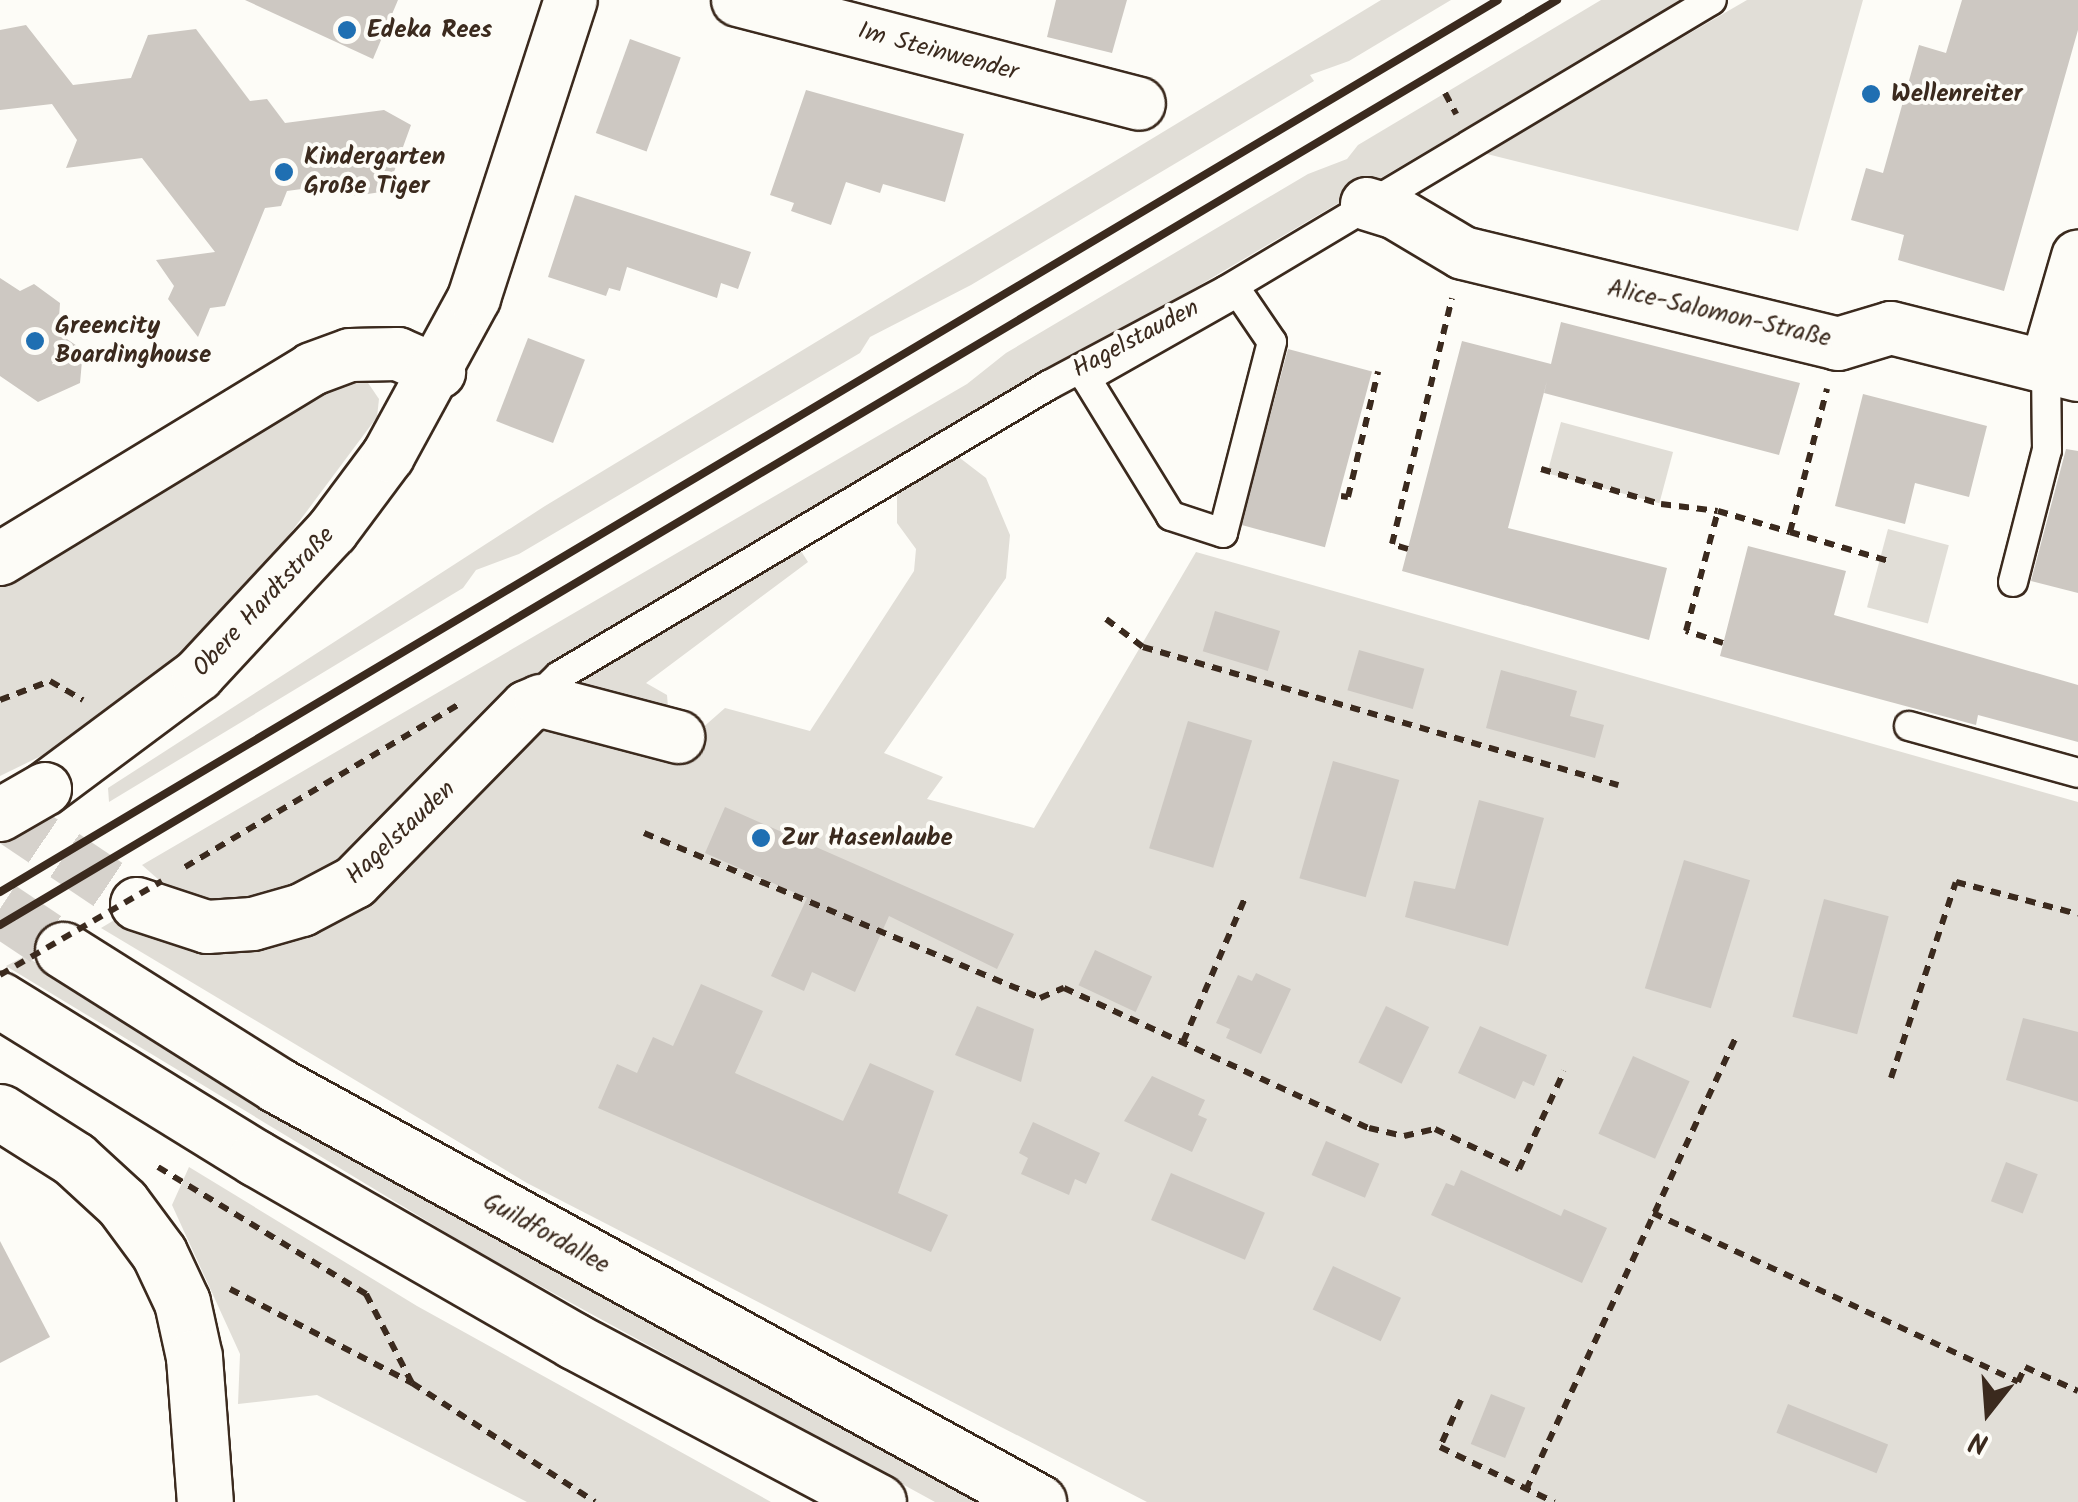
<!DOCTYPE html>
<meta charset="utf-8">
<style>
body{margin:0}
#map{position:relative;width:2078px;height:1502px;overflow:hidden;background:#fdfcf7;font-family:Kalam,sans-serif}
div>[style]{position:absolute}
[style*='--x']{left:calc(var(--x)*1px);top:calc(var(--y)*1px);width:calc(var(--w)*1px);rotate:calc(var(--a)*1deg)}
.green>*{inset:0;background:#e1ded7;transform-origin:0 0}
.building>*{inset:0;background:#cdc8c2;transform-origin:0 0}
.street-tunnel>*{height:52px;margin-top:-26px;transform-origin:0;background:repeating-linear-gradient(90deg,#d6d2cc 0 52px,transparent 0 78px)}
.highway-tunnel>*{height:55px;margin-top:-27.5px;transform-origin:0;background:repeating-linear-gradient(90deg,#d6d2cc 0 55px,transparent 0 83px)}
.path>*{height:6px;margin-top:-3px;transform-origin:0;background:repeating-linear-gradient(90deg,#3b2a1e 0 10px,transparent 0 18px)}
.roads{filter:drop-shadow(2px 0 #3b2a1e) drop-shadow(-2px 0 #3b2a1e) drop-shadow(0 2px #3b2a1e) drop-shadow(0 -2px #3b2a1e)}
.lane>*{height:28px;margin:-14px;padding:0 14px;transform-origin:14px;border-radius:14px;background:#fdfcf7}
.street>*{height:52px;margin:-26px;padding:0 26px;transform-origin:26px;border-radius:26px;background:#fdfcf7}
.secondary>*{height:55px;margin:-27.5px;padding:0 27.5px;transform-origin:27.5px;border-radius:27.5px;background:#fdfcf7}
.highway>*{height:55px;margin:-27.5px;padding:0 27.5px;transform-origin:27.5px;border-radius:27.5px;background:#fdfcf7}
.rail>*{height:8px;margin:-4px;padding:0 4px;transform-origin:4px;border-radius:4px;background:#3b2a1e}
.path-bridge>*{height:6px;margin-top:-3px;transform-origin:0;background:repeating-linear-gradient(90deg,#3b2a1e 0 10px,transparent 0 18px)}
.bridges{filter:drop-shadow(2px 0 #3b2a1e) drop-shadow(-2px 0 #3b2a1e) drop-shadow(0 2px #3b2a1e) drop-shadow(0 -2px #3b2a1e)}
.street-bridge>*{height:52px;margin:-26px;padding:0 26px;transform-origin:26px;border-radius:26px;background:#fdfcf7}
.dots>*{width:28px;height:28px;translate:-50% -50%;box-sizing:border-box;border:5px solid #fdfcf7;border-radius:50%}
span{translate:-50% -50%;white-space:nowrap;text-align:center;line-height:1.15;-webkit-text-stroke:8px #fdfcf7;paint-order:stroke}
.poi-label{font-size:25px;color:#3b2a1e;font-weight:700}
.left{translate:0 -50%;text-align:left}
.street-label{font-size:25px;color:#3b2a1e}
.north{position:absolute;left:1938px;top:1362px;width:100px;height:100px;-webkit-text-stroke:8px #fdfcf7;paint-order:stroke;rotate:197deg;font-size:28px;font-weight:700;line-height:40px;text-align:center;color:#3b2a1e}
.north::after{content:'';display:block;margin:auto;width:35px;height:45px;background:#3b2a1e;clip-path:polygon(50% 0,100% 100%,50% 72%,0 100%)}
</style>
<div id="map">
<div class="green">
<div style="clip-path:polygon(1381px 0,1451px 0,1349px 61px,1310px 75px,1314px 81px,971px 285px,870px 337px,860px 353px,519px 554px,476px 570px,463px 588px,109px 802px,108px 788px,545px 506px)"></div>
<div style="clip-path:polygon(1601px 0,1682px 0,787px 529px,808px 562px,646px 683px,667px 695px,669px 719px,700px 730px,725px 708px,810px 731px,914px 571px,916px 549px,897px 523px,897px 493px,956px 455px,986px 478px,1010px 535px,1006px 578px,884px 753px,943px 777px,927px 799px,1034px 828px,1196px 552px,2078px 802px,2078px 1502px,1147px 1502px,527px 1183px,101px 928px,168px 888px,142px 865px,967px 384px,1006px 353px,1308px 174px,1347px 159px,1358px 145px)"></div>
<div style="clip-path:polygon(1747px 0,1863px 0,1798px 231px,1483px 153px)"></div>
<div style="clip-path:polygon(364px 377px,379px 399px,377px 417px,219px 629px,123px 716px,0 776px,0 584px,330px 379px)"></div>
<div style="left:1561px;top:422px;width:116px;height:53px;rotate:15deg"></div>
<div style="left:1888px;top:529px;width:63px;height:81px;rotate:15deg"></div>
<div style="clip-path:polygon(25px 956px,490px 1236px,976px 1502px,935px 1502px,480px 1253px,6px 966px)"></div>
<div style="clip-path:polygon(189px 1167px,417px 1306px,771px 1502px,527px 1502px,317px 1395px,238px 1404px,240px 1354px,172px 1205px)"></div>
</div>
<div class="building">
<div style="clip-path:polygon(245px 0,398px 0,373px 59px)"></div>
<div style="clip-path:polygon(1056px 0,1127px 0,1112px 53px,1047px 37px)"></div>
<div style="clip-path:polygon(1962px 0,2078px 0,2078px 30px,2004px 291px,1898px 260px,1904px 235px,1851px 220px,1866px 168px,1883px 173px,1919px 45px,1946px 53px)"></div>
<div style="clip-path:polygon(26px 25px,73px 85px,131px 78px,148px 35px,196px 29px,250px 101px,267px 99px,285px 123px,384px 110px,411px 125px,387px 191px,355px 196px,346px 183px,287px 191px,281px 206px,265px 208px,225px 306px,210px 308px,198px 337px,168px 299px,174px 286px,156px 260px,215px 252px,142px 158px,66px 168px,77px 140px,52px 104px,0 110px,0 30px)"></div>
<div style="left:630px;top:39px;width:54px;height:100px;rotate:20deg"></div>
<div style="clip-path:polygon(806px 90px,964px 134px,945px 202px,883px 184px,880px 193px,846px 182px,831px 225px,791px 211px,794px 203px,770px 195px)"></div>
<div style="clip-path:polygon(575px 195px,751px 252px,738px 289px,721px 283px,717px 298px,627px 267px,620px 291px,609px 288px,606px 296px,548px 277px)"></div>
<div style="clip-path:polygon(0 278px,20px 291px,34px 284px,60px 303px,58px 333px,83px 350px,80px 383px,38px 402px,0 376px)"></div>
<div style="clip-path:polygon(1561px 322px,1800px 383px,1779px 455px,1544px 393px,1547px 381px,1508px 528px,1667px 568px,1649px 640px,1402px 571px,1462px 341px,1551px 364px)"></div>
<div style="left:528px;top:338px;width:61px;height:89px;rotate:21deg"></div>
<div style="left:1288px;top:349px;width:87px;height:182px;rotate:15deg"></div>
<div style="clip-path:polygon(1863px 394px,1987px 426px,1969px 497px,1915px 483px,1905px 524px,1835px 506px)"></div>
<div style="clip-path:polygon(2066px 449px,2078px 451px,2078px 593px,2031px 581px)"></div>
<div style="clip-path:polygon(1748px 546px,1846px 571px,1834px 615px,2078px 685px,2078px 742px,1978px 715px,1976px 725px,1720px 656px)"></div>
<div style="left:1215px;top:611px;width:68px;height:42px;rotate:17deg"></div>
<div style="left:1359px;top:650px;width:68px;height:42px;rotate:16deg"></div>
<div style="clip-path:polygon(1501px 670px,1577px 691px,1570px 716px,1604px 725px,1595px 758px,1486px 728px)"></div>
<div style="left:1188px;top:721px;width:67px;height:133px;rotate:17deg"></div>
<div style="left:1333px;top:761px;width:69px;height:122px;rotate:16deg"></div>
<div style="clip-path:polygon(1479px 800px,1544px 818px,1508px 946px,1405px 917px,1414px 881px,1455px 889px)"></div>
<div style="clip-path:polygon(725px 807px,1014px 934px,997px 969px,889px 916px,855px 992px,812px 972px,804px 991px,771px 976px,807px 898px,705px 853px)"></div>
<div style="left:1684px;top:860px;width:69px;height:134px;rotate:17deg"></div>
<div style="left:1824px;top:899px;width:67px;height:122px;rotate:15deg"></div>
<div style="left:1095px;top:950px;width:63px;height:39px;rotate:25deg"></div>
<div style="clip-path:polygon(1256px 973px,1291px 989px,1261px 1054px,1226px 1038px,1230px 1029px,1216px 1023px,1238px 975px,1252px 981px)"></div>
<div style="clip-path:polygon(701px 984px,763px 1011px,735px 1073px,843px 1121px,870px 1063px,934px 1091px,898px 1193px,948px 1215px,931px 1252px,598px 1108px,617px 1064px,637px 1073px,653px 1037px,673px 1046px)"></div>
<div style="clip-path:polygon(977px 1006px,1034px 1029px,1021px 1082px,955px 1055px)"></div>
<div style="left:1386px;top:1006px;width:48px;height:63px;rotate:26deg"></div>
<div style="clip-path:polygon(2023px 1018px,2078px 1032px,2078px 1102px,2006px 1080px)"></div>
<div style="clip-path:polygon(1480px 1026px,1547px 1055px,1534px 1086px,1523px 1081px,1515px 1099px,1458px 1073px)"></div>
<div style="left:1633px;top:1056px;width:62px;height:85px;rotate:24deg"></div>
<div style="clip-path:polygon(1152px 1076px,1205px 1100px,1198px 1115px,1207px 1119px,1192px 1152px,1124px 1121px)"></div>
<div style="clip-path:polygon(1033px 1122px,1100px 1153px,1086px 1184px,1075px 1179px,1069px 1195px,1021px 1174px,1028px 1158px,1019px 1153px)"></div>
<div style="left:1326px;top:1141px;width:58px;height:37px;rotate:23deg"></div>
<div style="left:2006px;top:1162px;width:34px;height:42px;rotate:21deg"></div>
<div style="clip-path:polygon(1461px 1170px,1561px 1216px,1564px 1209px,1607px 1228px,1582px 1283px,1431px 1215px,1446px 1183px,1454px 1186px)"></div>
<div style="left:1171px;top:1173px;width:102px;height:51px;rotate:23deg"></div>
<div style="clip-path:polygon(0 1241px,50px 1337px,0 1363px)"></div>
<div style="left:1333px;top:1266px;width:75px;height:48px;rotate:25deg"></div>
<div style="left:1491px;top:1394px;width:37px;height:54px;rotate:22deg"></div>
<div style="left:1788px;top:1404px;width:108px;height:31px;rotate:22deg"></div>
</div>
<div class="street-tunnel">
<div style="--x:0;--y:812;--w:165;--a:33.9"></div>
</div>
<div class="highway-tunnel">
<div style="--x:0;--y:908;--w:76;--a:33.7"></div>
</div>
<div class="path">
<div style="--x:1445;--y:93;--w:24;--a:62"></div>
<div style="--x:1541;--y:469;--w:125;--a:16.3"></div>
<div style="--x:1661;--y:504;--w:57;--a:7"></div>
<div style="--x:1341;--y:496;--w:7;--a:8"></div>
<div style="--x:1348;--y:497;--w:129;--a:-76.5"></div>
<div style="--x:1790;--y:532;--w:106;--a:16.4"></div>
<div style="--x:1408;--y:549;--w:17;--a:-163"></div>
<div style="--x:1392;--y:544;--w:253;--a:-76.3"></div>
<div style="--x:1106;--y:619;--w:46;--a:37.1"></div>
<div style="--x:1143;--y:647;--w:495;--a:16.2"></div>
<div style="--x:1723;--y:643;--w:39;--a:-162"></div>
<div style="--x:1686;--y:631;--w:124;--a:-75.1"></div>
<div style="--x:1718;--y:511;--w:75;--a:16.3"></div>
<div style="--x:1790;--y:532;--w:148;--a:-75.5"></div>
<div style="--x:0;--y:700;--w:53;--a:-20.8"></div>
<div style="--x:50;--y:681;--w:38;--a:30"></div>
<div style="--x:644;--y:833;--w:429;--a:22.6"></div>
<div style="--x:1040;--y:998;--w:26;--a:-23"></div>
<div style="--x:1064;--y:988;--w:336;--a:24.7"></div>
<div style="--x:1369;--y:1128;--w:36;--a:13"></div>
<div style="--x:1404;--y:1136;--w:32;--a:-13"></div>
<div style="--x:1435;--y:1129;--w:93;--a:25.5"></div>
<div style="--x:1519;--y:1169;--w:108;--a:-65.3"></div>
<div style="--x:185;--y:867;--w:317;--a:-30.7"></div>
<div style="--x:1183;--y:1042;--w:157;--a:-66.7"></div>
<div style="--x:1891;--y:1078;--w:206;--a:-71.7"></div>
<div style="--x:1956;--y:882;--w:126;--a:14.7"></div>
<div style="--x:158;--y:1167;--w:244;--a:31.4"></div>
<div style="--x:366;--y:1294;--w:100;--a:62.7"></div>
<div style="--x:1653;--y:1213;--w:402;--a:24.8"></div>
<div style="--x:2018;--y:1382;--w:17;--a:-65"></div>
<div style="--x:2025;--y:1367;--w:58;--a:24.4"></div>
<div style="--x:230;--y:1289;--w:205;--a:27.3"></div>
<div style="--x:412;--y:1383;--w:218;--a:33"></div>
<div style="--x:1461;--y:1400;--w:51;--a:114.1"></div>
<div style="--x:1440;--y:1447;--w:127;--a:25.8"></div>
<div style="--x:1526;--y:1490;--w:502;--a:-65.12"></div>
</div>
<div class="roads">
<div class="lane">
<div style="--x:1238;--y:292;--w:60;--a:55.8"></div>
<div style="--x:1272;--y:342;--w:197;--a:104.4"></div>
<div style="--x:1223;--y:533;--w:55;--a:-161.9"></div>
<div style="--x:1171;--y:516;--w:162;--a:-121.6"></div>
<div style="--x:1086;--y:378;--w:175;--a:-29.5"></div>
<div style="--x:2013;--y:582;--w:136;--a:-75.6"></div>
<div style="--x:2047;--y:450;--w:83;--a:-90.7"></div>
<div style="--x:532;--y:702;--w:37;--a:-44"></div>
<div style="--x:559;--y:676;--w:570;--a:-30.71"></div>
<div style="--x:1049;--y:385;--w:200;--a:-28.1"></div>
<div style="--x:1225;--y:291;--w:567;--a:-30.86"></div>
<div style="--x:1909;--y:726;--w:175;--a:15.5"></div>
</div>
<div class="street">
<div style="--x:738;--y:0;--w:414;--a:14.5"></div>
<div style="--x:1367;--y:204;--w:28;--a:17"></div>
<div style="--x:1394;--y:212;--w:80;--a:30.7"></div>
<div style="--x:1463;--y:253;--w:386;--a:13.6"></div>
<div style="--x:1838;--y:344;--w:55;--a:-16.8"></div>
<div style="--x:1891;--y:328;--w:193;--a:14.1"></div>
<div style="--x:2046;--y:367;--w:115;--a:-73.8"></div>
<div style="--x:0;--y:559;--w:365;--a:-31.3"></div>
<div style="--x:312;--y:369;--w:40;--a:-20.2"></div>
<div style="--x:350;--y:355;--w:48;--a:-1.2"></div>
<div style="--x:398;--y:354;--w:45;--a:23.7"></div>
<div style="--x:45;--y:789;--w:191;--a:-36.7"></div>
<div style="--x:198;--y:675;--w:197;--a:-47.1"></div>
<div style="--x:332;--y:531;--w:94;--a:-53.3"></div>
<div style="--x:388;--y:456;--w:180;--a:-61.4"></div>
<div style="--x:474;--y:298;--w:313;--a:-72"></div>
<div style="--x:137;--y:904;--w:74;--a:18.2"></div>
<div style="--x:207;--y:927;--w:46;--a:-3.7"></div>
<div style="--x:253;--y:924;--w:51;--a:-15.9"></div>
<div style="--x:302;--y:910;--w:60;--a:-27.8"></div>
<div style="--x:355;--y:882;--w:245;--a:-45.5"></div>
<div style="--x:527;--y:707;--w:15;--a:-23"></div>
<div style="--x:541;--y:701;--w:142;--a:14.7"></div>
</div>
<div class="secondary">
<div style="--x:0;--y:1112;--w:88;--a:32.4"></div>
<div style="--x:74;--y:1159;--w:65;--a:42.5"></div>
<div style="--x:122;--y:1203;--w:62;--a:53.5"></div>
<div style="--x:159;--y:1253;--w:54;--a:64.9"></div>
<div style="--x:182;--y:1302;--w:56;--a:77.7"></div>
<div style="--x:194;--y:1357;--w:145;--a:85.7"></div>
</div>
<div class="highway">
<div style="--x:63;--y:950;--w:253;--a:32.2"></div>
<div style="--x:277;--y:1085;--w:868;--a:28.72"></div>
<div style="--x:0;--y:1000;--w:301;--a:31.7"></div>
<div style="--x:256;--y:1158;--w:367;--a:29.9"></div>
<div style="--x:574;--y:1341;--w:344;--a:27.9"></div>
</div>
</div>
<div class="rail">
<div style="--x:0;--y:892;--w:1743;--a:-30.77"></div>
<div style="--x:0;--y:925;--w:1811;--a:-30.71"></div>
</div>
<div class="path-bridge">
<div style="--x:0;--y:975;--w:187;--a:-30.1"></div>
</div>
<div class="bridges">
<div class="street-bridge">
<div style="--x:0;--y:815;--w:52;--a:-30"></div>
</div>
</div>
<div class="dots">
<div style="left:347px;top:30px;background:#1f6fb2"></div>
<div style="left:1871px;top:94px;background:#1f6fb2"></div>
<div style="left:284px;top:172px;background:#1f6fb2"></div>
<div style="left:35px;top:341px;background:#1f6fb2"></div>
<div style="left:761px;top:838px;background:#1f6fb2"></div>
</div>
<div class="poi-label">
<span class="left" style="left:367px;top:30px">Edeka Rees</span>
<span class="left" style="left:1891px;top:94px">Wellenreiter</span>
<span class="left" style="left:304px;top:172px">Kindergarten<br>Große Tiger</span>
<span class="left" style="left:55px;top:341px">Greencity<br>Boardinghouse</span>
<span class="left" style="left:781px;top:838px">Zur Hasenlaube</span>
</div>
<div class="street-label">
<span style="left:938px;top:52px;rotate:15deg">Im Steinwender</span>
<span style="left:1719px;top:314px;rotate:13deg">Alice-Salomon-Straße</span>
<span style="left:1136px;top:339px;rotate:-28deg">Hagelstauden</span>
<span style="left:264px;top:602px;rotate:-47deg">Obere Hardtstraße</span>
<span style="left:401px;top:833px;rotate:-43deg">Hagelstauden</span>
<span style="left:546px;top:1234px;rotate:29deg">Guildfordallee</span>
</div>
<div class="north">N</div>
</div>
